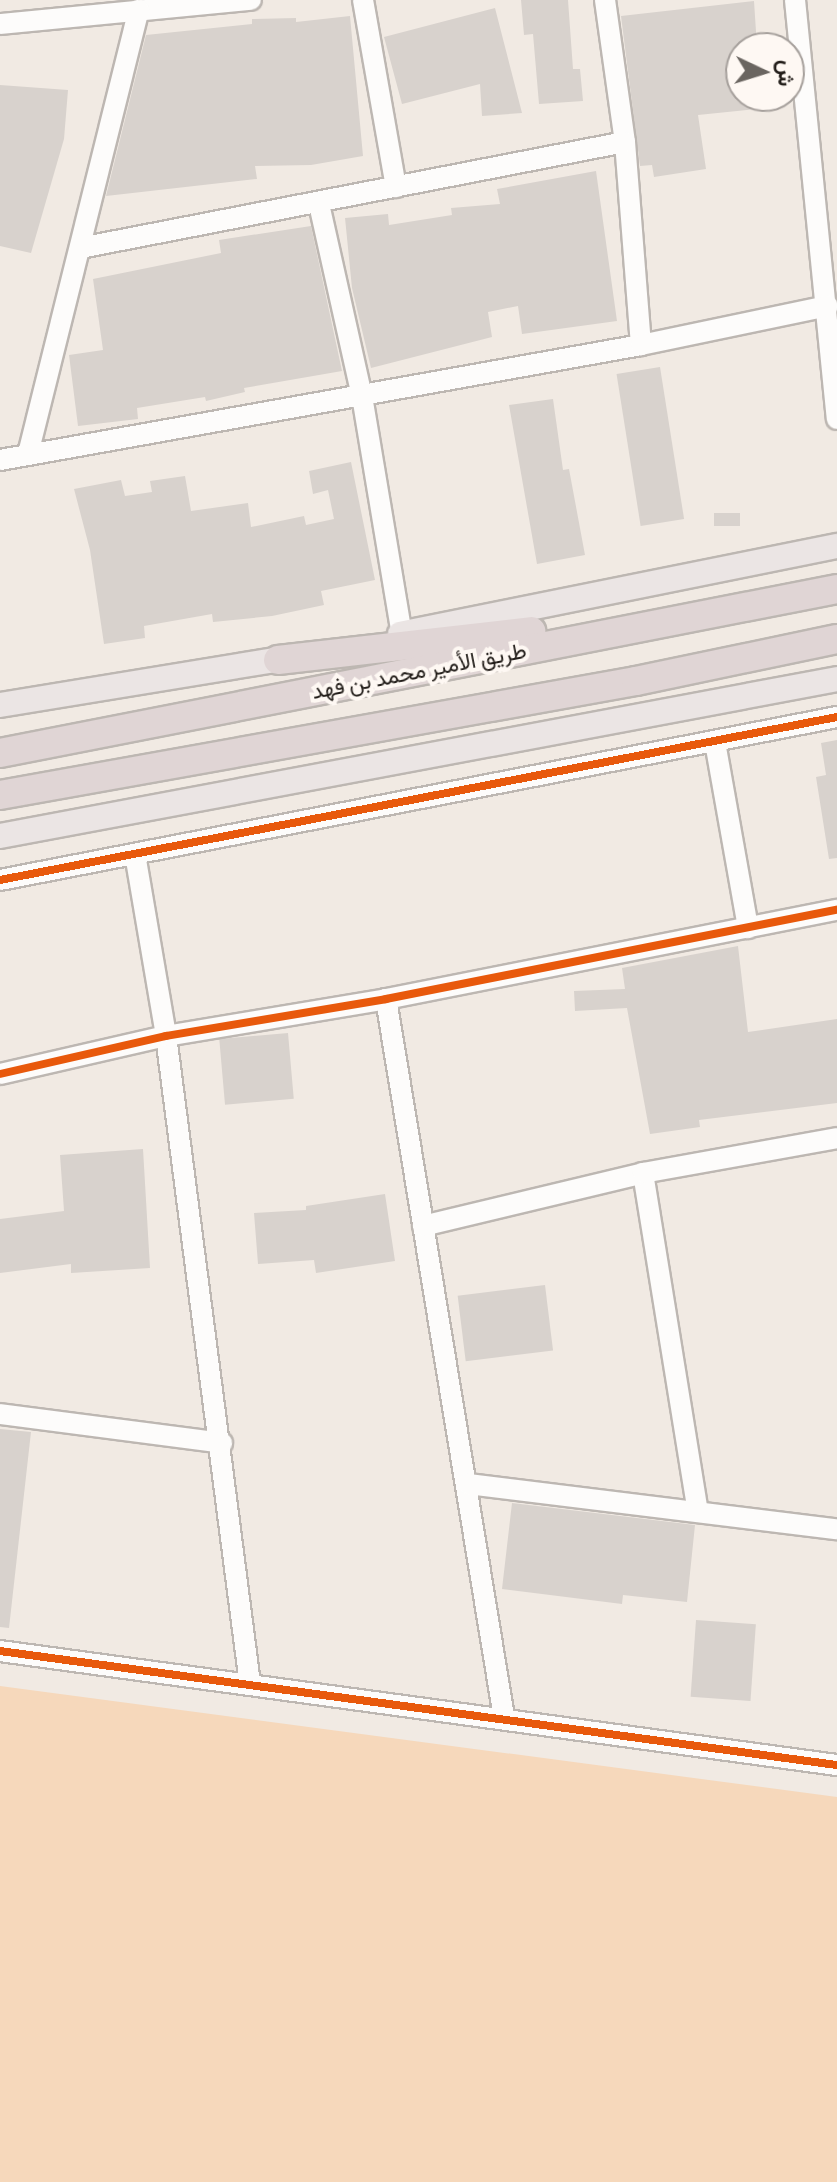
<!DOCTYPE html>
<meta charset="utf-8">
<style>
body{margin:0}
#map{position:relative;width:837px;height:2182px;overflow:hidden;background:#f1eae3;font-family:"PT Sans Narrow",Vazirmatn,sans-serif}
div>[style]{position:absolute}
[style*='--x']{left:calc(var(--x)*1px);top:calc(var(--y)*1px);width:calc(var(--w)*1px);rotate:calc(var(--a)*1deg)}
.green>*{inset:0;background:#f6d8bb}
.building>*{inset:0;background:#d8d2cd;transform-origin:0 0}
.roads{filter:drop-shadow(2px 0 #bdb7b2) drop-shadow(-2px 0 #bdb7b2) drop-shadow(0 2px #bdb7b2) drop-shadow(0 -2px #bdb7b2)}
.minor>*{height:20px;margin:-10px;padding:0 10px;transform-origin:10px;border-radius:10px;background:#fdfcfb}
.major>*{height:24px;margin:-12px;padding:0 12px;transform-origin:12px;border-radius:12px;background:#ebe5e4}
.highway>*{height:28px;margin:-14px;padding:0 14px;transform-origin:14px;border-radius:14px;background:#e0d5d5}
.cycleway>*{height:8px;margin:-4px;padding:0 4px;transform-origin:4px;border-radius:4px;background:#e8590c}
span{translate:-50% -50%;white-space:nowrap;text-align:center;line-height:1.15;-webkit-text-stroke:8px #fef8f3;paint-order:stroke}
.street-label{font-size:22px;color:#221d19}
.north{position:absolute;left:725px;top:32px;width:80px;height:80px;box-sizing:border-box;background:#fef8f3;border:2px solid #a6a09c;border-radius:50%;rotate:94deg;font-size:22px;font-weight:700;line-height:32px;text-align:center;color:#221d19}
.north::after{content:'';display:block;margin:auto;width:28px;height:36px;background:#6a6560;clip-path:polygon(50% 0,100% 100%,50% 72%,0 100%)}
</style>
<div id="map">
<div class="green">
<div style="clip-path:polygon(0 1686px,837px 1797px,837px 2182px,0 2182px)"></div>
</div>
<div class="building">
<div style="clip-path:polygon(521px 0,568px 0,573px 69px,580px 69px,583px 101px,539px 104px,533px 34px,524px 35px)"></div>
<div style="clip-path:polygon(754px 1px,757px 47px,741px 48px,741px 96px,765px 96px,766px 108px,698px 115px,706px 169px,654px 177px,652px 165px,640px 166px,621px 16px)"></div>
<div style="clip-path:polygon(495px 8px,522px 113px,482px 116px,480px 84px,402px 104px,384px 37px)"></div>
<div style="clip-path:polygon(350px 16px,363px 156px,311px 165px,255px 166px,257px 179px,106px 196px,146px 35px,252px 24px,252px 19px,296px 18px,296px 22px)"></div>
<div style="clip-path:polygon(0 85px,68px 90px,64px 139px,31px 253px,0 246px)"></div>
<div style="clip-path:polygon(596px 171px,617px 321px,522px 334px,518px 306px,488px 312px,492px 337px,371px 368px,352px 288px,345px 218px,388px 214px,389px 225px,452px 215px,451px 208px,500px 204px,497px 189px)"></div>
<div style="clip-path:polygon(311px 226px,342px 371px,244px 388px,245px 392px,206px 401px,205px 397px,137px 408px,138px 419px,78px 426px,69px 355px,103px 350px,93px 279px,221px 253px,219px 240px)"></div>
<div style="left:660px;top:367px;width:154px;height:44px;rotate:81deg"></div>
<div style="clip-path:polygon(553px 399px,563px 470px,569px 469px,585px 555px,537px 564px,509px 405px)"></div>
<div style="clip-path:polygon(351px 462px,375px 580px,321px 591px,324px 605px,272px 616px,213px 622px,212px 614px,144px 626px,145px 638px,104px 644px,90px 550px,74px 489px,121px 480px,125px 496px,152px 492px,150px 481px,185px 476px,191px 511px,248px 503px,251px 527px,304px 516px,306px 525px,334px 519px,328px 490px,313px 494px,309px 471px)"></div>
<div style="left:714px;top:513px;width:26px;height:13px"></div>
<div style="clip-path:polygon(837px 740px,837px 858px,829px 859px,816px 777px,826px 775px,821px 743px)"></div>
<div style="clip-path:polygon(738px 946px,748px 1032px,837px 1019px,837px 1103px,699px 1120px,700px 1127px,650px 1134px,627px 1008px,575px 1011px,574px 991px,625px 989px,622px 968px)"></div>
<div style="left:288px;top:1033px;width:66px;height:69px;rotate:85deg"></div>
<div style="clip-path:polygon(143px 1149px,150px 1268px,71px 1273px,71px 1264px,0 1273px,0 1219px,64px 1211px,60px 1155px)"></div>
<div style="clip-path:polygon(385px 1194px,395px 1261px,316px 1273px,314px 1260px,258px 1264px,254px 1213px,306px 1210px,306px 1206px)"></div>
<div style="left:545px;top:1285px;width:66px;height:88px;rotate:83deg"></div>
<div style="clip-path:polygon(0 1429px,31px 1432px,9px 1628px,0 1627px)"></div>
<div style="clip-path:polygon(512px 1503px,695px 1525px,687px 1602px,623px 1595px,622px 1604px,502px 1589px)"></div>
<div style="left:696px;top:1620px;width:60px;height:77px;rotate:4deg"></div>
</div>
<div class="roads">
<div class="minor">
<div style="--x:363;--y:0;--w:190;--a:80"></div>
<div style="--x:605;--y:0;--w:143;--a:82"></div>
<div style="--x:625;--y:142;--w:204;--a:85.5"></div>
<div style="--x:795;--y:0;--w:421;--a:84.3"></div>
<div style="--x:0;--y:24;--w:252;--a:-5.5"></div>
<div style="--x:319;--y:204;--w:197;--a:77.4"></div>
<div style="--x:362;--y:396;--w:241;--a:80.5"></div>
<div style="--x:80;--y:248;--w:555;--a:-11.01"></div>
<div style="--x:28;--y:454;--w:458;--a:-76"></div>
<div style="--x:0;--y:460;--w:651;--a:-10.17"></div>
<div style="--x:641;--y:345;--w:191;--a:-11.8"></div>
<div style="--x:715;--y:742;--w:189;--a:79.9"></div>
<div style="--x:135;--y:854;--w:185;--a:80.3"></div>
<div style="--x:166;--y:1036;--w:653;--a:82.61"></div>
<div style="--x:0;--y:880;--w:853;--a:-11.02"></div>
<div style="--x:386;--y:999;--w:728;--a:80.67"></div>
<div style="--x:0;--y:1074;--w:170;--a:-12.9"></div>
<div style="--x:166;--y:1036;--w:223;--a:-9.5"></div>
<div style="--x:386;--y:999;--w:460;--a:-11.2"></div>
<div style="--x:643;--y:1173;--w:339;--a:80.8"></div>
<div style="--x:423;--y:1226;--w:226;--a:-13.5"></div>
<div style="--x:643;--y:1173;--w:197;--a:-10.2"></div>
<div style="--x:0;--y:1414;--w:224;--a:7.4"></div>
<div style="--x:468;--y:1484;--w:372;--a:7"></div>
<div style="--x:0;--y:1651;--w:845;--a:7.76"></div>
</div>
<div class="major">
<div style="--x:400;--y:634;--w:446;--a:-11.4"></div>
<div style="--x:0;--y:705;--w:298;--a:-9.3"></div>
<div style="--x:0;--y:836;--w:852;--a:-10.62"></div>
</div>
<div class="highway">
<div style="--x:278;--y:660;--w:255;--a:-6.5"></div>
<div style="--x:0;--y:753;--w:853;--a:-11.09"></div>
<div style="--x:0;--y:795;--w:646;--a:-10.16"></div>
<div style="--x:636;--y:681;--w:205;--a:-11.8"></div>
</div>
</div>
<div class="cycleway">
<div style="--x:0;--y:880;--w:853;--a:-11.02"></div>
<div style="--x:0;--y:1074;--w:170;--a:-12.9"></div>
<div style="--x:166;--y:1036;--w:223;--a:-9.5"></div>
<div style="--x:386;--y:999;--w:460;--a:-11.2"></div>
<div style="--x:0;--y:1651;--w:845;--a:7.76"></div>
</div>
<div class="street-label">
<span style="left:419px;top:671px;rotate:-11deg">طريق الأمير محمد بن فهد</span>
</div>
<div class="north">ش</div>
</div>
